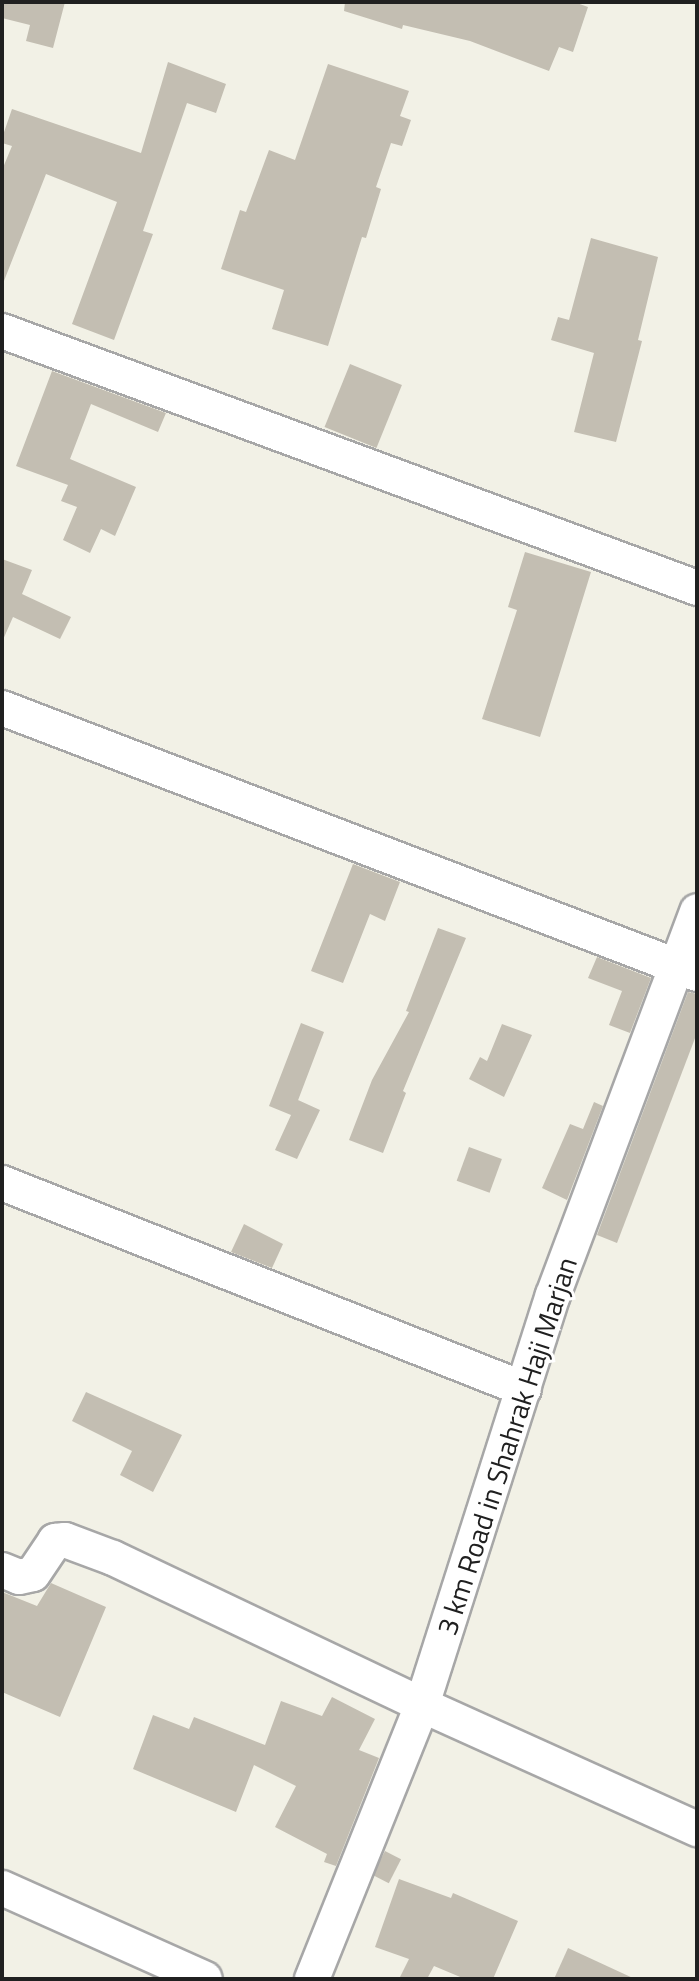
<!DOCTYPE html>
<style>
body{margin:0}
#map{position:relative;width:699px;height:1981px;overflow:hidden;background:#f2f1e6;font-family:"Titillium Web",sans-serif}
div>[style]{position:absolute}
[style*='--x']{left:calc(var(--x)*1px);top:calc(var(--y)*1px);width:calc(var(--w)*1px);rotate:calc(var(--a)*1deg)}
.building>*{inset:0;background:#c3beb2;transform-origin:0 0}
.roads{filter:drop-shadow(2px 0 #a7a7a7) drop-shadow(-2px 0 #a7a7a7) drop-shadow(0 2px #a7a7a7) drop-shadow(0 -2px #a7a7a7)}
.minor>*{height:34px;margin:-17px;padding:0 17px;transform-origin:17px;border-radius:17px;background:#fff}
span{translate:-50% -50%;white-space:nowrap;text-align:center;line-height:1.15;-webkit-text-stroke:6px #fff;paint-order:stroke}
.street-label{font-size:28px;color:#202020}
.frame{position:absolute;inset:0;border:4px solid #202020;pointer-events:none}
</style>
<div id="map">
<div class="building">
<div style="clip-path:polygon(2px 2px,65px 2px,53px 48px,26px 41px,30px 25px,2px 18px)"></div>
<div style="clip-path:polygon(345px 2px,574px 2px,588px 7px,573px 52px,559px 47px,549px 71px,470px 41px,403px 25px,402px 29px,344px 11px)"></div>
<div style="clip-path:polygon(168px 62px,226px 84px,216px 113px,187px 103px,143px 231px,153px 234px,114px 340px,72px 324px,117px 202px,46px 174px,2px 286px,2px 170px,12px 146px,2px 143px,2px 138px,12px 109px,141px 153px)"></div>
<div style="clip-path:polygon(328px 64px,409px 91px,400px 116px,411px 120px,402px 146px,391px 143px,376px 187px,381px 189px,366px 238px,362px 237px,328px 346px,272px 329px,284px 290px,221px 269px,240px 210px,246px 212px,269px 150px,295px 160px)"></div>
<div style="clip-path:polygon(591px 238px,658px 257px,638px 340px,642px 341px,616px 442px,574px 432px,594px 353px,551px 340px,558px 317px,569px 320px)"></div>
<div style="left:350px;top:364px;width:56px;height:68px;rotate:22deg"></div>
<div style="clip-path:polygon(52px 371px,166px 413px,158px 432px,91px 404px,70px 459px,136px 487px,115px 536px,101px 529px,90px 553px,63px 540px,77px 507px,61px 501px,68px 485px,16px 466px)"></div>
<div style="clip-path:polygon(525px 552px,591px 572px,540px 737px,482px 719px,517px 610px,508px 607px)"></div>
<div style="clip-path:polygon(2px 559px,32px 570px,22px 594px,71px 617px,60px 639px,13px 617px,2px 642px)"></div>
<div style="clip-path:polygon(353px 864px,400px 882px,385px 921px,370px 914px,343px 983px,311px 971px)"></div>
<div style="clip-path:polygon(438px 928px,466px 938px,403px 1091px,406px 1093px,383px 1153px,349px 1140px,372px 1080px,409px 1012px,406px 1011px)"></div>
<div style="clip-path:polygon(597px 957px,651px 978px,630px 1033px,609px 1025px,622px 991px,588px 978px)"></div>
<div style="clip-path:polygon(688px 992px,697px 994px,697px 1033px,617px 1243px,597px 1235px)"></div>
<div style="clip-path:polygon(301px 1023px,324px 1032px,297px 1103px,298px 1100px,320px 1110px,297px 1159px,275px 1150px,291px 1115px,269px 1106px)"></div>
<div style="clip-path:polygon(502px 1024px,532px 1035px,504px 1097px,469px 1079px,480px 1057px,487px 1061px)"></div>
<div style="clip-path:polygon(594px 1102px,603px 1106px,567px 1200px,542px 1188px,570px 1124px,583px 1129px)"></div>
<div style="left:469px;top:1147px;width:35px;height:36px;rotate:20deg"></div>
<div style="clip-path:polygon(244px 1224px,283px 1244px,272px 1268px,231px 1252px)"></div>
<div style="clip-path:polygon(86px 1392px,182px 1435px,153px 1492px,120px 1475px,132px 1451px,72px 1421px)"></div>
<div style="clip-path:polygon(51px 1583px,106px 1607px,60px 1717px,2px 1692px,2px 1592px,37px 1606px)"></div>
<div style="clip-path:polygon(332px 1697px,375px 1719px,359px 1750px,379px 1758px,336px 1866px,324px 1862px,327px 1854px,275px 1827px,296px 1786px,254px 1765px,236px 1812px,133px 1769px,153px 1715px,189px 1729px,194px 1717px,265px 1745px,281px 1701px,322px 1716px)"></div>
<div style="left:385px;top:1851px;width:18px;height:27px;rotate:27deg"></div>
<div style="clip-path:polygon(399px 1879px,451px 1898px,453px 1893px,518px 1921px,493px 1979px,465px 1979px,434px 1966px,427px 1979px,399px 1979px,409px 1959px,375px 1947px)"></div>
<div style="clip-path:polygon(568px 1948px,635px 1979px,554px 1979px)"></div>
</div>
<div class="roads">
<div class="minor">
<div style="--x:2;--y:331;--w:741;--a:20.29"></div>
<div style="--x:2;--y:708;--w:744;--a:20.94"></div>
<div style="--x:2;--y:1183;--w:561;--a:21.54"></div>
<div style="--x:2;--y:1570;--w:18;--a:22"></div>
<div style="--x:19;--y:1577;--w:14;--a:-12"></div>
<div style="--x:33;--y:1574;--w:40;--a:-56"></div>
<div style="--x:55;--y:1541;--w:10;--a:-6"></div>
<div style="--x:65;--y:1540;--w:51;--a:20.6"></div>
<div style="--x:113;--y:1558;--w:342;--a:25.4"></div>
<div style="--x:422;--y:1705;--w:302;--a:24.3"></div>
<div style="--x:2;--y:1888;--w:222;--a:24.1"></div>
<div style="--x:312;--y:1979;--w:295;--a:-68.1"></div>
<div style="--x:422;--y:1705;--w:430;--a:-72.3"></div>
<div style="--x:553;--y:1295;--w:410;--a:-69.4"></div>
</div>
</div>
<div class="street-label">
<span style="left:507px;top:1446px;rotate:-72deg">3 km Road in Shahrak Haji Marjan</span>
</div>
<div class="frame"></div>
</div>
